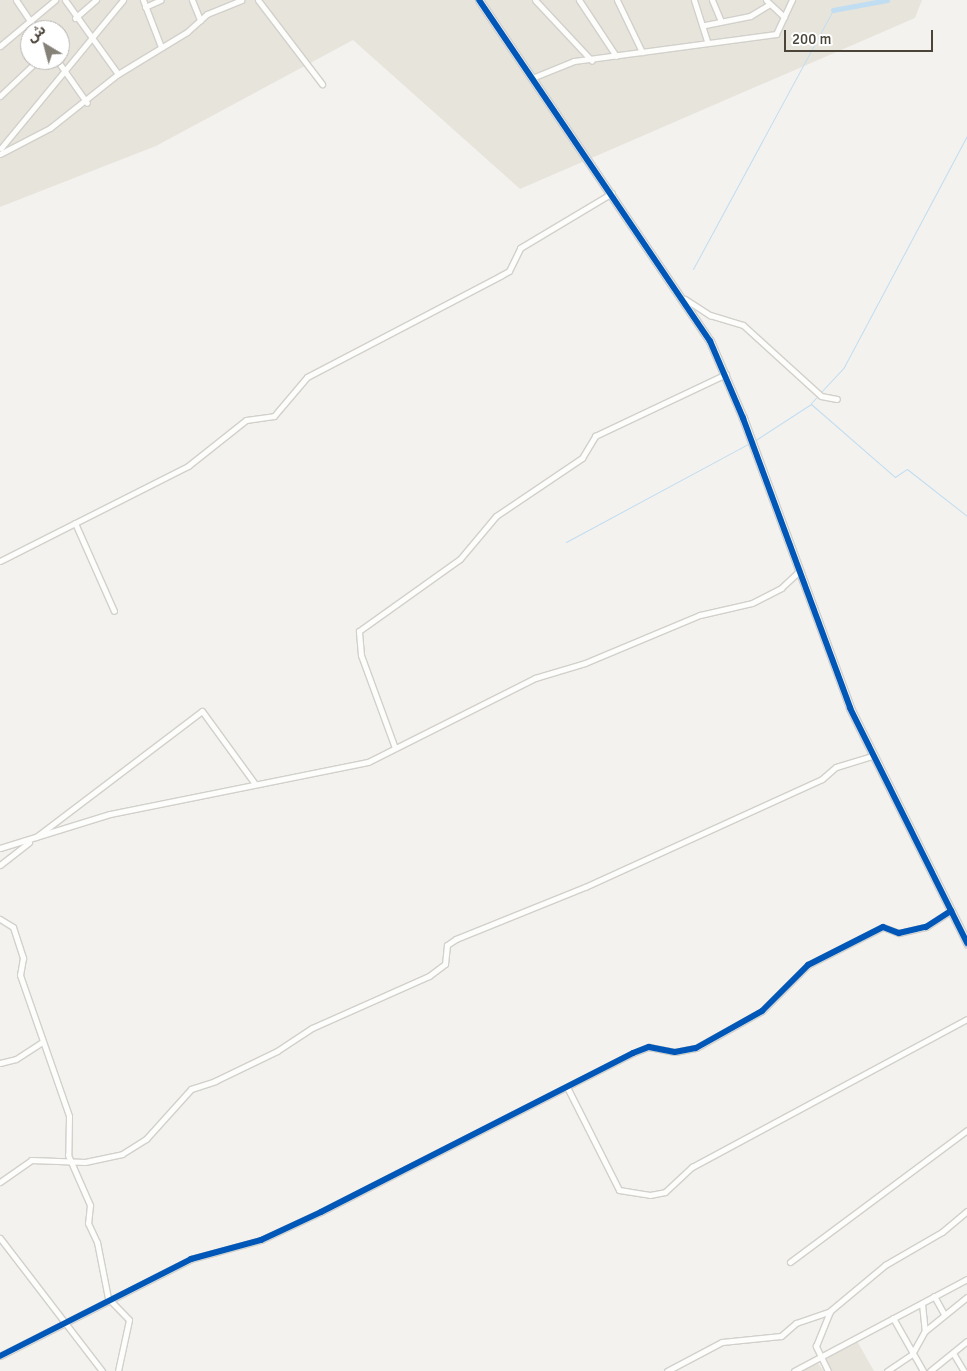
<!DOCTYPE html>
<meta charset="utf-8">
<style>
body{margin:0}
#map{position:relative;width:967px;height:1371px;overflow:hidden;background:#f4f2ee;font-family:Signika,"Noto Sans Arabic",sans-serif}
div>[style]{position:absolute}
[style*='--x']{left:calc(var(--x)*1px);top:calc(var(--y)*1px);width:calc(var(--w)*1px);rotate:calc(var(--a)*1deg)}
.residential>*{inset:0;background:#e7e4dc}
.stream>*{height:1px;margin:-0.5px;padding:0 0.5px;transform-origin:0.5px;border-radius:0.5px;background:#c0ddf1}
.canal>*{height:5px;margin:-2.5px;padding:0 2.5px;transform-origin:2.5px;border-radius:2.5px;background:#c0ddf1}
.roads{filter:drop-shadow(1px 0 #d2d0cb) drop-shadow(-1px 0 #d2d0cb) drop-shadow(0 1px #d2d0cb) drop-shadow(0 -1px #d2d0cb)}
.minor>*{height:5px;margin:-2.5px;padding:0 2.5px;transform-origin:2.5px;border-radius:2.5px;background:#fdfdfc}
.tertiary>*{height:7px;margin:-3.5px;padding:0 3.5px;transform-origin:3.5px;border-radius:3.5px;background:#fdfdfc}
.cycleway>*{height:6px;margin:-3px;padding:0 3px;transform-origin:3px;border-radius:3px;background:#0057b8}
span{translate:-50% -50%;white-space:nowrap;text-align:center;line-height:1.15;-webkit-text-stroke:4.5px #fff;paint-order:stroke}
.north{position:absolute;left:20px;top:20px;width:50px;height:50px;box-sizing:border-box;background:#fff;border:1px solid #b7b4b0;border-radius:50%;rotate:323deg;font-size:14px;font-weight:700;line-height:20px;text-align:center;color:#4b4439}
.north::after{content:'';display:block;margin:auto;width:18px;height:22px;background:#868178;clip-path:polygon(50% 0,100% 100%,50% 72%,0 100%)}
.scale{position:absolute;left:784px;top:30px;width:149px;height:22px;box-sizing:border-box;border:2px solid #4b4439;border-top:0;padding-left:6px;font-size:15px;line-height:18px;white-space:nowrap;color:#4b4439;-webkit-text-stroke:4px #fff;paint-order:stroke}
</style>
<div id="map">
<div class="residential">
<div style="clip-path:polygon(evenodd,0 0,922px 0,915px 18px,520px 189px,353px 40px,156px 146px,0 207px,0 0,30px 30px,60px 30px,60px 60px,30px 60px,30px 30px)"></div>
<div style="clip-path:polygon(857px 1341px,874px 1371px,832px 1371px,824px 1358px)"></div>
<div style="clip-path:polygon(813px 1357px,824px 1371px,793px 1371px)"></div>
</div>
<div class="stream">
<div style="--x:693;--y:269;--w:294;--a:-61.6"></div>
<div style="--x:821;--y:392;--w:34;--a:-47"></div>
<div style="--x:844;--y:367;--w:262;--a:-62"></div>
<div style="--x:811;--y:403;--w:11;--a:-45"></div>
<div style="--x:754;--y:441;--w:68;--a:-33"></div>
<div style="--x:811;--y:404;--w:111;--a:41"></div>
<div style="--x:895;--y:477;--w:14;--a:-34"></div>
<div style="--x:907;--y:469;--w:76;--a:38.1"></div>
<div style="--x:566;--y:542;--w:209;--a:-28.3"></div>
</div>
<div class="canal">
<div style="--x:833;--y:10;--w:55;--a:-10.5"></div>
</div>
<div class="roads">
<div class="minor">
<div style="--x:16;--y:0;--w:36;--a:56"></div>
<div style="--x:65;--y:0;--w:91;--a:54.4"></div>
<div style="--x:143;--y:0;--w:50;--a:69"></div>
<div style="--x:192;--y:0;--w:22;--a:68"></div>
<div style="--x:258;--y:0;--w:106;--a:52.7"></div>
<div style="--x:535;--y:0;--w:83;--a:46.9"></div>
<div style="--x:579;--y:0;--w:67;--a:56.5"></div>
<div style="--x:617;--y:0;--w:58;--a:64.3"></div>
<div style="--x:694;--y:0;--w:43;--a:72.4"></div>
<div style="--x:712;--y:0;--w:23;--a:67"></div>
<div style="--x:766;--y:0;--w:25;--a:43"></div>
<div style="--x:145;--y:7;--w:17;--a:-24"></div>
<div style="--x:75;--y:18;--w:28;--a:-41"></div>
<div style="--x:705;--y:25;--w:46;--a:-11.3"></div>
<div style="--x:750;--y:16;--w:21;--a:-31"></div>
<div style="--x:0;--y:46;--w:72;--a:-39.9"></div>
<div style="--x:57;--y:60;--w:52;--a:55.1"></div>
<div style="--x:532;--y:78;--w:45;--a:-22"></div>
<div style="--x:574;--y:61;--w:204;--a:-7.6"></div>
<div style="--x:776;--y:34;--w:38;--a:-65"></div>
<div style="--x:0;--y:96;--w:52;--a:-43.5"></div>
<div style="--x:1;--y:148;--w:192;--a:-50.5"></div>
<div style="--x:0;--y:154;--w:56;--a:-27.5"></div>
<div style="--x:50;--y:128;--w:87;--a:-38.5"></div>
<div style="--x:118;--y:74;--w:81;--a:-31.3"></div>
<div style="--x:187;--y:32;--w:27;--a:-42"></div>
<div style="--x:207;--y:14;--w:37;--a:-22"></div>
<div style="--x:685;--y:299;--w:30;--a:33"></div>
<div style="--x:710;--y:315;--w:34;--a:17"></div>
<div style="--x:743;--y:325;--w:105;--a:42.3"></div>
<div style="--x:821;--y:396;--w:16;--a:11"></div>
<div style="--x:75;--y:523;--w:96;--a:66.1"></div>
<div style="--x:0;--y:561;--w:211;--a:-26.8"></div>
<div style="--x:188;--y:466;--w:74;--a:-38.4"></div>
<div style="--x:246;--y:420;--w:28;--a:-8"></div>
<div style="--x:274;--y:416;--w:51;--a:-49.8"></div>
<div style="--x:307;--y:377;--w:218;--a:-27.6"></div>
<div style="--x:500;--y:276;--w:10;--a:-29"></div>
<div style="--x:509;--y:271;--w:25;--a:-64"></div>
<div style="--x:520;--y:248;--w:107;--a:-30.9"></div>
<div style="--x:395;--y:748;--w:99;--a:-110.1"></div>
<div style="--x:361;--y:655;--w:24;--a:-95"></div>
<div style="--x:359;--y:631;--w:124;--a:-35.5"></div>
<div style="--x:460;--y:559;--w:56;--a:-50.1"></div>
<div style="--x:496;--y:516;--w:104;--a:-34"></div>
<div style="--x:582;--y:458;--w:26;--a:-59"></div>
<div style="--x:595;--y:436;--w:145;--a:-25.3"></div>
<div style="--x:36;--y:837;--w:208;--a:-37.2"></div>
<div style="--x:202;--y:711;--w:90;--a:54"></div>
<div style="--x:0;--y:848;--w:115;--a:-17.2"></div>
<div style="--x:110;--y:814;--w:263;--a:-11.4"></div>
<div style="--x:368;--y:762;--w:187;--a:-26.7"></div>
<div style="--x:535;--y:678;--w:52;--a:-16.7"></div>
<div style="--x:585;--y:663;--w:125;--a:-22.7"></div>
<div style="--x:700;--y:615;--w:53;--a:-13"></div>
<div style="--x:752;--y:603;--w:33;--a:-27"></div>
<div style="--x:781;--y:588;--w:23;--a:-43"></div>
<div style="--x:0;--y:865;--w:37;--a:-38"></div>
<div style="--x:0;--y:919;--w:15;--a:32"></div>
<div style="--x:13;--y:927;--w:33;--a:72"></div>
<div style="--x:23;--y:958;--w:17;--a:100"></div>
<div style="--x:20;--y:975;--w:149;--a:70.8"></div>
<div style="--x:69;--y:1116;--w:39;--a:91"></div>
<div style="--x:68;--y:1155;--w:55;--a:66.3"></div>
<div style="--x:90;--y:1205;--w:18;--a:96"></div>
<div style="--x:88;--y:1223;--w:21;--a:65"></div>
<div style="--x:97;--y:1242;--w:57;--a:78.9"></div>
<div style="--x:108;--y:1298;--w:30;--a:46"></div>
<div style="--x:129;--y:1320;--w:52;--a:102.2"></div>
<div style="--x:0;--y:1063;--w:16;--a:-14"></div>
<div style="--x:16;--y:1059;--w:31;--a:-33"></div>
<div style="--x:567;--y:1087;--w:115;--a:63.2"></div>
<div style="--x:619;--y:1190;--w:31;--a:9"></div>
<div style="--x:650;--y:1195;--w:15;--a:-11"></div>
<div style="--x:665;--y:1192;--w:37;--a:-43"></div>
<div style="--x:692;--y:1167;--w:312;--a:-28.3"></div>
<div style="--x:0;--y:1182;--w:38;--a:-35"></div>
<div style="--x:31;--y:1160;--w:54;--a:2.1"></div>
<div style="--x:85;--y:1162;--w:38;--a:-12"></div>
<div style="--x:122;--y:1154;--w:28;--a:-32"></div>
<div style="--x:146;--y:1139;--w:67;--a:-48"></div>
<div style="--x:191;--y:1089;--w:25;--a:-18"></div>
<div style="--x:215;--y:1081;--w:69;--a:-25.8"></div>
<div style="--x:277;--y:1051;--w:42;--a:-33.3"></div>
<div style="--x:312;--y:1028;--w:128;--a:-24"></div>
<div style="--x:429;--y:976;--w:20;--a:-37"></div>
<div style="--x:445;--y:964;--w:19;--a:-84"></div>
<div style="--x:447;--y:945;--w:11;--a:-34"></div>
<div style="--x:456;--y:939;--w:139;--a:-22"></div>
<div style="--x:585;--y:887;--w:260;--a:-24.5"></div>
<div style="--x:822;--y:779;--w:18;--a:-41"></div>
<div style="--x:836;--y:767;--w:38;--a:-17"></div>
<div style="--x:0;--y:1238;--w:168;--a:52.5"></div>
<div style="--x:790;--y:1262;--w:221;--a:-36.7"></div>
<div style="--x:934;--y:1296;--w:21;--a:61"></div>
<div style="--x:922;--y:1304;--w:27;--a:84"></div>
<div style="--x:893;--y:1318;--w:61;--a:60.5"></div>
<div style="--x:953;--y:1353;--w:21;--a:59"></div>
<div style="--x:0;--y:1356;--w:214;--a:-26.9"></div>
<div style="--x:191;--y:1259;--w:73;--a:-15.2"></div>
<div style="--x:261;--y:1240;--w:66;--a:-25"></div>
<div style="--x:321;--y:1212;--w:350;--a:-27"></div>
<div style="--x:633;--y:1053;--w:17;--a:-21"></div>
<div style="--x:649;--y:1047;--w:26;--a:11"></div>
<div style="--x:675;--y:1052;--w:21;--a:-11"></div>
<div style="--x:696;--y:1048;--w:76;--a:-29.3"></div>
<div style="--x:762;--y:1011;--w:65;--a:-45"></div>
<div style="--x:808;--y:965;--w:84;--a:-26.9"></div>
<div style="--x:883;--y:927;--w:17;--a:21"></div>
<div style="--x:899;--y:933;--w:28;--a:-13"></div>
<div style="--x:926;--y:927;--w:30;--a:-33"></div>
<div style="--x:667;--y:1371;--w:62;--a:-27.8"></div>
<div style="--x:722;--y:1342;--w:59;--a:-5.8"></div>
<div style="--x:781;--y:1336;--w:20;--a:-41"></div>
<div style="--x:796;--y:1323;--w:36;--a:-19"></div>
<div style="--x:830;--y:1311;--w:72;--a:-39.9"></div>
<div style="--x:885;--y:1265;--w:66;--a:-30.1"></div>
<div style="--x:942;--y:1232;--w:33;--a:-40"></div>
<div style="--x:794;--y:1371;--w:196;--a:-28"></div>
<div style="--x:828;--y:1371;--w:28;--a:-116"></div>
<div style="--x:816;--y:1346;--w:38;--a:-68"></div>
<div style="--x:887;--y:1371;--w:30;--a:-34"></div>
<div style="--x:912;--y:1354;--w:26;--a:-61"></div>
<div style="--x:925;--y:1331;--w:54;--a:-39"></div>
<div style="--x:930;--y:1371;--w:48;--a:-39"></div>
</div>
<div class="tertiary">
<div style="--x:479;--y:0;--w:412;--a:55.9"></div>
<div style="--x:710;--y:341;--w:84;--a:66.8"></div>
<div style="--x:743;--y:418;--w:309;--a:69.7"></div>
<div style="--x:850;--y:708;--w:263;--a:63.5"></div>
</div>
</div>
<div class="cycleway">
<div style="--x:479;--y:0;--w:412;--a:55.9"></div>
<div style="--x:710;--y:341;--w:84;--a:66.8"></div>
<div style="--x:743;--y:418;--w:309;--a:69.7"></div>
<div style="--x:850;--y:708;--w:263;--a:63.5"></div>
<div style="--x:0;--y:1356;--w:214;--a:-26.9"></div>
<div style="--x:191;--y:1259;--w:73;--a:-15.2"></div>
<div style="--x:261;--y:1240;--w:66;--a:-25"></div>
<div style="--x:321;--y:1212;--w:350;--a:-27"></div>
<div style="--x:633;--y:1053;--w:17;--a:-21"></div>
<div style="--x:649;--y:1047;--w:26;--a:11"></div>
<div style="--x:675;--y:1052;--w:21;--a:-11"></div>
<div style="--x:696;--y:1048;--w:76;--a:-29.3"></div>
<div style="--x:762;--y:1011;--w:65;--a:-45"></div>
<div style="--x:808;--y:965;--w:84;--a:-26.9"></div>
<div style="--x:883;--y:927;--w:17;--a:21"></div>
<div style="--x:899;--y:933;--w:28;--a:-13"></div>
<div style="--x:926;--y:927;--w:30;--a:-33"></div>
</div>
<div class="north">ش</div>
<div class="scale">200 m</div>
</div>
